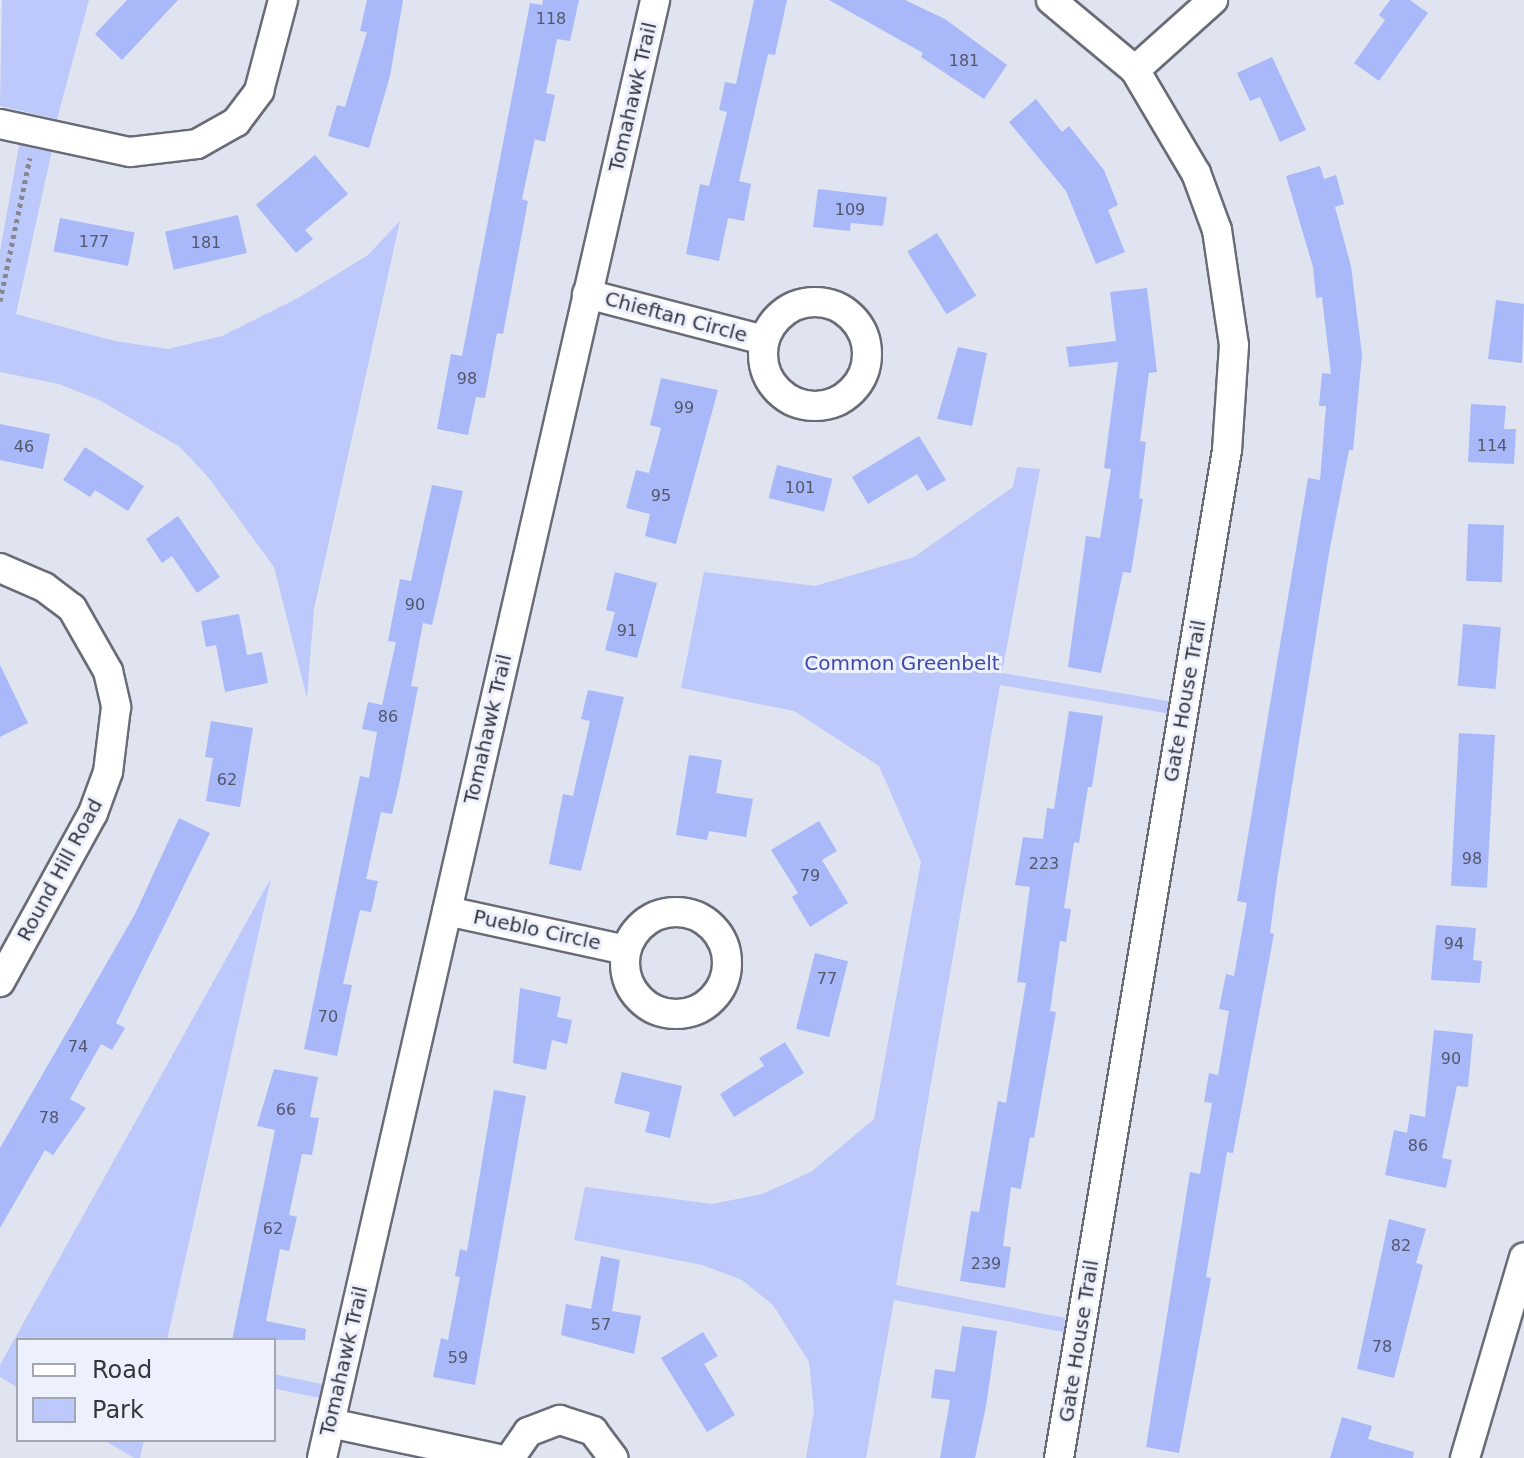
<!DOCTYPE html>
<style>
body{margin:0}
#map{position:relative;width:1524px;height:1458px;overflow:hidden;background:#e0e4f1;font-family:"DejaVu Sans",sans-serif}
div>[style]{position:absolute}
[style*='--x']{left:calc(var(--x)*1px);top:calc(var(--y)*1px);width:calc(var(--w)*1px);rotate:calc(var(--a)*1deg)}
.green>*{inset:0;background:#bcc9fa;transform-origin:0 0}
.building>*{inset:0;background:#a9b8f9;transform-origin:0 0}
.path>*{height:5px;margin-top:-2.5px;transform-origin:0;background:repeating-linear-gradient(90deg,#868891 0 4px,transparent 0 8px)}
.roads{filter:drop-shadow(2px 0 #696c77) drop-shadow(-2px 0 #696c77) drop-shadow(0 2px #696c77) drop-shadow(0 -2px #696c77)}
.minor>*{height:28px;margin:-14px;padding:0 14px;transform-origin:14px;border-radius:14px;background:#fff}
.minor>.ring{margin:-14px;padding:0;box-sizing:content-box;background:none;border:28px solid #fff;border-radius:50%}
span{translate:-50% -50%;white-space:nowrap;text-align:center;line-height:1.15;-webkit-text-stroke:6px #edf1fe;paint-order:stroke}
.number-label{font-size:16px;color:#53576c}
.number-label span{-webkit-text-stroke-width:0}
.street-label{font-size:20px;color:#36373d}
.park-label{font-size:20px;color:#3f4aa6}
.legend{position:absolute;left:16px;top:1338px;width:260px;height:104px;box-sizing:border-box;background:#edf1fe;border:2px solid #a4a7b1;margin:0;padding:10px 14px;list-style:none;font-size:24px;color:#36373d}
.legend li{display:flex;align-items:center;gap:16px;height:40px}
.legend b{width:40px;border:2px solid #a4a7b1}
</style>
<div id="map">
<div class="green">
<div style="clip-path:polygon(2px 0,89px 0,57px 119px,0 106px)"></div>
<div style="clip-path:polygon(21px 135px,54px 141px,16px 314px,115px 341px,168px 349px,222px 336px,298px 298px,368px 255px,400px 221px,314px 609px,307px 698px,274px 567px,208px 477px,180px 447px,99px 400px,59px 384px,0 372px,0 251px)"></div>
<div style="clip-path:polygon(1017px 467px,1040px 469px,1002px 673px,1185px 704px,1183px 716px,1000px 685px,896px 1285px,1065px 1318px,1064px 1332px,894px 1300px,866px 1458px,806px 1458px,814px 1411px,809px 1362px,773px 1305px,742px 1280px,702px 1265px,574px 1240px,585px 1187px,712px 1204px,762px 1194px,811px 1172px,874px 1119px,921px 862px,879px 766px,794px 711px,681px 688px,704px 572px,815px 586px,914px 557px,1013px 487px)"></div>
<div style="clip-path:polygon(271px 878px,167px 1340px,18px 1340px,18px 1388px,0 1377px,0 1365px)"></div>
<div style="left:274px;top:1374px;width:57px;height:14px;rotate:12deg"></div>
<div style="clip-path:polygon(104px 1440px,144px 1440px,140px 1458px,134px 1458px)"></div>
</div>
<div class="building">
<div style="clip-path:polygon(127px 0,178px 0,122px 60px,95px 34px)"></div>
<div style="clip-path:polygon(367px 0,403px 0,390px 76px,369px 148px,328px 136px,337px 105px,345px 107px,367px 32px,360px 31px)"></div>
<div style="clip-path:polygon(543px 0,579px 0,570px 41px,557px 39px,546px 93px,555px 95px,545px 142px,535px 139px,522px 199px,528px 201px,503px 334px,497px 333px,485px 398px,476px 397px,468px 435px,437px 429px,451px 354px,462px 356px,530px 3px,542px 5px)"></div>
<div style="clip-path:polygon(754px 0,787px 0,775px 55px,768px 54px,739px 181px,751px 184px,744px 221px,728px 218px,719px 261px,686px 254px,700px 184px,709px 186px,727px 112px,719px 110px,725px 82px,736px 84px)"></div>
<div style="clip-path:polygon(829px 0,905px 0,945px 19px,1007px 65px,984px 99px,921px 57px,923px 53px)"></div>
<div style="clip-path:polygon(1390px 0,1410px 0,1428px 13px,1379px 81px,1354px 63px,1385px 20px,1379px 15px)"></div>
<div style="clip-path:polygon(1272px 57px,1306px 130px,1280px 142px,1260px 97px,1250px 101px,1237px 73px)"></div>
<div style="clip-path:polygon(1036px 99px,1062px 132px,1069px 126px,1104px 170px,1118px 205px,1108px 210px,1125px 252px,1096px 264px,1066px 191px,1009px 122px)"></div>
<div style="clip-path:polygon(315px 155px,348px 194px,305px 230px,313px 239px,296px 253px,256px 205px)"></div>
<div style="clip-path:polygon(1320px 166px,1324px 179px,1336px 175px,1344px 204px,1335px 207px,1351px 266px,1362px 355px,1353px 450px,1349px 450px,1329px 553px,1277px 880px,1270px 933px,1274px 934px,1233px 1153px,1227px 1152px,1206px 1277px,1211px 1278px,1179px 1453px,1146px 1447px,1190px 1172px,1200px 1174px,1212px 1103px,1204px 1102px,1209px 1073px,1218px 1075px,1229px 1011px,1219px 1009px,1226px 974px,1234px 976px,1247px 903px,1237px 901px,1308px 478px,1320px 480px,1326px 406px,1319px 406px,1322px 373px,1331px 374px,1322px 297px,1316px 298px,1313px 267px,1286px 176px)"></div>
<div style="clip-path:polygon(818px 189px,887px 197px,883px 226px,851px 223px,850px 231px,813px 227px)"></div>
<div style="left:238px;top:215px;width:39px;height:75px;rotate:77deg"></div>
<div style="left:60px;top:218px;width:76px;height:34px;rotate:11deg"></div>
<div style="left:937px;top:233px;width:74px;height:35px;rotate:58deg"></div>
<div style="clip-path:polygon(1147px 288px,1157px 372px,1149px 373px,1140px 441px,1146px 442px,1139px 498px,1143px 499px,1131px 573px,1123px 572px,1101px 673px,1068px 667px,1086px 536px,1100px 538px,1111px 469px,1104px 468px,1118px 362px,1069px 367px,1066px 347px,1116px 341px,1110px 292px)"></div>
<div style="clip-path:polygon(1496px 300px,1524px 304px,1522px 363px,1488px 359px)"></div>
<div style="clip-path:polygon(958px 347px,987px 353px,972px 426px,937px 419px)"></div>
<div style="clip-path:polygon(661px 378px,718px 390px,676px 544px,645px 536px,650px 514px,626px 508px,636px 470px,649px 473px,661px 428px,650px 425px)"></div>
<div style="clip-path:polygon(1471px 404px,1506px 406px,1504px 429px,1516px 429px,1514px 464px,1468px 462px)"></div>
<div style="clip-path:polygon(0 424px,50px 434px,43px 469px,0 460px)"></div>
<div style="clip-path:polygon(919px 436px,946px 480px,927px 491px,917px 474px,868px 504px,852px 477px)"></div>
<div style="clip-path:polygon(85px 447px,144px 486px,128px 511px,95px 490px,90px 497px,63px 480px)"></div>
<div style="left:777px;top:465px;width:57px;height:34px;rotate:14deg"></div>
<div style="clip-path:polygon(432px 485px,463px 491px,432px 625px,423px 623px,411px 686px,418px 687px,399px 785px,392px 814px,381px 812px,366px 879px,378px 881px,371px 912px,360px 910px,343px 984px,352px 985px,337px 1056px,304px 1049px,360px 776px,369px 778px,377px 732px,362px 729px,368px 702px,382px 705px,396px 642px,388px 641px,400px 579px,411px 581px)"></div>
<div style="clip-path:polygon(178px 516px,220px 577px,197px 593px,172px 556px,162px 563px,146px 539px)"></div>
<div style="left:1468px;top:524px;width:36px;height:57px;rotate:2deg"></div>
<div style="clip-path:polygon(615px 572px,657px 583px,637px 658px,605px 650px,615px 612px,606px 610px)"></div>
<div style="clip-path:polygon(239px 614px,247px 655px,262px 652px,268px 683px,225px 692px,216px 645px,206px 647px,201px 621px)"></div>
<div style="left:1463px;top:624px;width:38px;height:62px;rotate:5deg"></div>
<div style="clip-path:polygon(0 665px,28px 723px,0 737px)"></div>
<div style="clip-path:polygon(588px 690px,624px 697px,581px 871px,549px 864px,563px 794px,573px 796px,590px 721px,581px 719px)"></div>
<div style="clip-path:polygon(1069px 711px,1103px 716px,1092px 787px,1088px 787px,1079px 843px,1074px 842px,1064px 908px,1071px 909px,1066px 942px,1060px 941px,1050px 1011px,1056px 1012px,1034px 1138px,1030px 1137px,1021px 1189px,1011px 1187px,1003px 1246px,1011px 1247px,1005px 1288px,960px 1281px,971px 1211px,979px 1212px,998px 1101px,1006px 1103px,1026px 983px,1017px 982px,1030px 887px,1015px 885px,1023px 837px,1043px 839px,1047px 808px,1054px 809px)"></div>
<div style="clip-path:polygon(211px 721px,253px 728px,240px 807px,206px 801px,213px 758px,205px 757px)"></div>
<div style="left:1459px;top:733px;width:36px;height:153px;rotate:3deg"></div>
<div style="clip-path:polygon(689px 755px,722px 760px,716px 793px,753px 799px,746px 837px,709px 831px,707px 840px,676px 835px)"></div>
<div style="clip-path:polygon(179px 818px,210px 833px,116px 1023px,125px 1028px,112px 1050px,101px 1044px,70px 1099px,86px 1108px,53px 1155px,45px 1150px,0 1228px,0 1148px,135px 914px)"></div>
<div style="clip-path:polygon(819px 821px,837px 851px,822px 860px,848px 903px,810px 927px,792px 897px,798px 893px,771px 850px)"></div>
<div style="clip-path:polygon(1436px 925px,1476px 928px,1473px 960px,1482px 961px,1480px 983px,1431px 980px)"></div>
<div style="left:815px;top:953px;width:34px;height:78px;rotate:14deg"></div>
<div style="clip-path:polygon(520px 988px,561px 997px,557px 1017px,572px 1020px,567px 1044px,552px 1040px,546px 1070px,513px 1063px)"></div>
<div style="clip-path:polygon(1434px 1030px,1473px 1034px,1468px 1087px,1457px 1086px,1442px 1158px,1452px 1160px,1446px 1188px,1385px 1175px,1394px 1130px,1407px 1133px,1410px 1114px,1425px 1117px)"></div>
<div style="clip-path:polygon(785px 1042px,804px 1073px,734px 1117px,720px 1094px,764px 1066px,759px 1058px)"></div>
<div style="clip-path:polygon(274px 1069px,318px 1077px,310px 1117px,319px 1118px,312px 1155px,302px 1154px,289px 1215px,297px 1217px,289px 1251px,280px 1249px,266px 1321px,306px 1329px,305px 1340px,232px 1340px,275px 1130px,257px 1126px)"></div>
<div style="clip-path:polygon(622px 1072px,682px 1086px,670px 1138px,645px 1132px,650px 1112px,614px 1103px)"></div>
<div style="clip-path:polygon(494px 1090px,526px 1096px,475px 1385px,433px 1377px,441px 1338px,448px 1340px,460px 1277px,455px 1276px,460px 1249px,467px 1251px)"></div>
<div style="clip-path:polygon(1389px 1219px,1426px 1229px,1416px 1263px,1423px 1265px,1394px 1378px,1357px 1369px)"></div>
<div style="clip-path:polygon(601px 1256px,620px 1260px,612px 1311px,641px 1316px,634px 1354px,561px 1335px,566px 1304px,591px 1309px)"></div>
<div style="clip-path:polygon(962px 1326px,997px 1331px,986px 1406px,975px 1458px,940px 1458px,950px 1400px,931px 1398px,935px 1369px,955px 1372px)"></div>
<div style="clip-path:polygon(703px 1332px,718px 1356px,704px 1364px,735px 1415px,707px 1432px,661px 1358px)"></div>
<div style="clip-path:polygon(1342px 1417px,1372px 1426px,1368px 1439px,1414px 1452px,1413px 1458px,1330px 1458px)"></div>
</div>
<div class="path">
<div style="--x:0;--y:301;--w:146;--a:-78.2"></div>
</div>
<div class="roads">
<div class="minor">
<div style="--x:1051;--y:0;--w:109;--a:39.8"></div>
<div style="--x:1135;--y:70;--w:120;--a:59.4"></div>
<div style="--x:1196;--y:173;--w:61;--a:69.8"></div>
<div style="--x:1217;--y:230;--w:116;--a:81.6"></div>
<div style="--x:1234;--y:345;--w:105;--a:93.8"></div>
<div style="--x:1227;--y:450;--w:1022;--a:99.46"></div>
<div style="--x:1135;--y:70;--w:105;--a:-41.9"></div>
<div style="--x:0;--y:124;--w:133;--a:12.2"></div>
<div style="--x:130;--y:152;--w:67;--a:-6.8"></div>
<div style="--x:197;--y:144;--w:45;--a:-29.4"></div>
<div style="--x:236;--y:122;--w:39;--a:-53"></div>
<div style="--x:259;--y:91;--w:94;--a:-75.2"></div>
<div style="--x:587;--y:294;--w:183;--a:14.6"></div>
<div class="ring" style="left:763px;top:302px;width:76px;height:76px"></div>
<div style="--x:0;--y:568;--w:48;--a:23.4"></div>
<div style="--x:44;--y:587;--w:35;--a:37"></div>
<div style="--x:72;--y:608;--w:73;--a:60.3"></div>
<div style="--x:108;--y:671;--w:37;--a:77"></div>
<div style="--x:116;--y:707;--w:65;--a:97"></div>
<div style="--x:108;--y:772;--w:44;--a:110.1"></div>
<div style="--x:93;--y:813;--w:193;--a:118.8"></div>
<div style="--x:447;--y:911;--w:183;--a:12.3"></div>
<div class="ring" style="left:625px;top:912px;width:74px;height:74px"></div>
<div style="--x:330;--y:1423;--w:169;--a:12"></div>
<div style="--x:322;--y:1458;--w:1496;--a:-77.13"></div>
<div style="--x:510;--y:1458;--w:32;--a:-55"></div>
<div style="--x:528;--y:1432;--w:34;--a:-21"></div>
<div style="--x:560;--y:1420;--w:35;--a:18"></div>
<div style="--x:593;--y:1431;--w:34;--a:53"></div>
<div style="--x:1465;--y:1458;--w:209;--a:-73.6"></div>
</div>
</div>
<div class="number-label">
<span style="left:551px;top:19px">118</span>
<span style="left:964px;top:61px">181</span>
<span style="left:850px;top:210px">109</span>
<span style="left:94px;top:242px">177</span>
<span style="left:206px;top:243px">181</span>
<span style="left:467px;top:379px">98</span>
<span style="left:684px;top:408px">99</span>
<span style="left:1492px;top:446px">114</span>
<span style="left:24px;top:447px">46</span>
<span style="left:800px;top:488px">101</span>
<span style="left:661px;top:496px">95</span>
<span style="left:415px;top:605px">90</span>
<span style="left:627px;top:631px">91</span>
<span style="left:388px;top:717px">86</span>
<span style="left:227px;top:780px">62</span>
<span style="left:1472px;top:859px">98</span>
<span style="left:1044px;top:864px">223</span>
<span style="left:810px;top:876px">79</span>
<span style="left:1454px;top:944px">94</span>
<span style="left:827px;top:979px">77</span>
<span style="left:328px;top:1017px">70</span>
<span style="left:78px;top:1047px">74</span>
<span style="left:1451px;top:1059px">90</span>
<span style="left:286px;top:1110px">66</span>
<span style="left:49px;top:1118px">78</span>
<span style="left:1418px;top:1146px">86</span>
<span style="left:273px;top:1229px">62</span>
<span style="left:1401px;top:1246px">82</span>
<span style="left:986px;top:1264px">239</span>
<span style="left:601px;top:1325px">57</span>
<span style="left:1382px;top:1347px">78</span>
<span style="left:458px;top:1358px">59</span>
</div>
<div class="street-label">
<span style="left:633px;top:97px;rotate:-77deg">Tomahawk Trail</span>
<span style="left:676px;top:317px;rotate:15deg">Chieftan Circle</span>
<span style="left:1185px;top:701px;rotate:-80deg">Gate House Trail</span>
<span style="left:488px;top:729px;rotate:-77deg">Tomahawk Trail</span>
<span style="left:60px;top:870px;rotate:-62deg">Round Hill Road</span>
<span style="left:537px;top:930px;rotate:12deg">Pueblo Circle</span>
<span style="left:1079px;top:1341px;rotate:-81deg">Gate House Trail</span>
<span style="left:344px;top:1361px;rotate:-77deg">Tomahawk Trail</span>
</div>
<div class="park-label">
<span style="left:902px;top:663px">Common Greenbelt</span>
</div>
<ul class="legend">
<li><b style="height:10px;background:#fff"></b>Road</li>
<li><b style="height:22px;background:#bcc9fa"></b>Park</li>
</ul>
</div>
